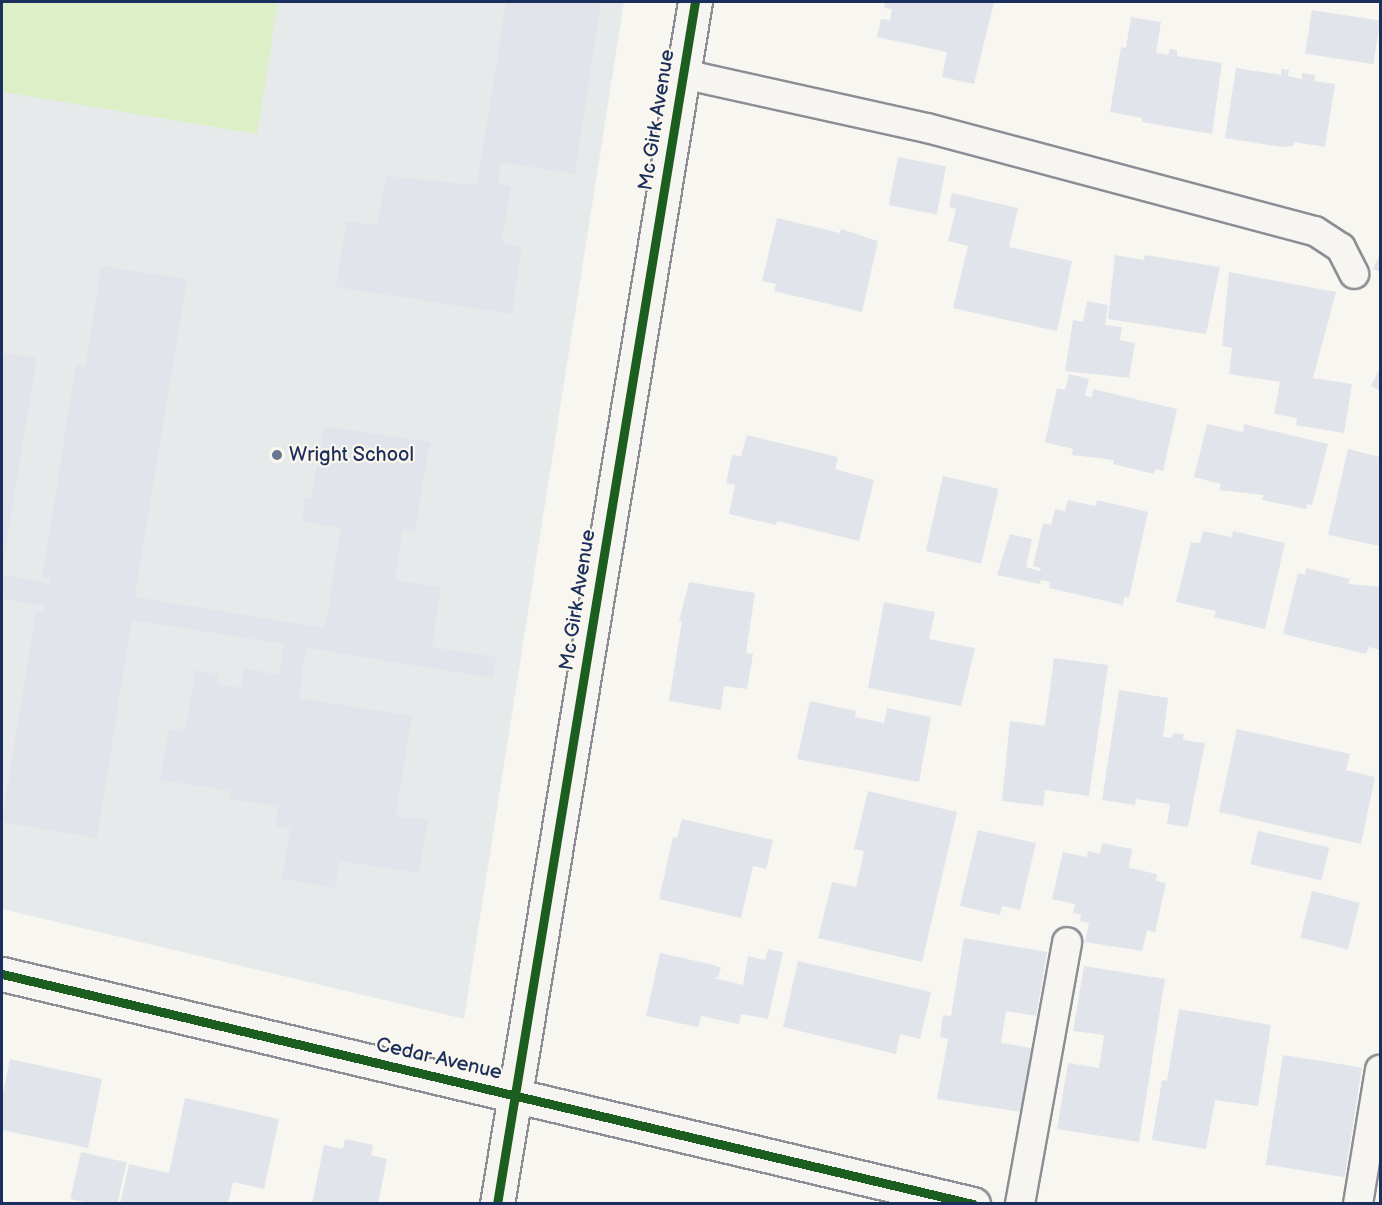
<!DOCTYPE html>
<style>
body{margin:0}
#map{position:relative;width:1382px;height:1205px;overflow:hidden;background:#f8f6f0;font-family:"Balsamiq Sans",sans-serif}
div>[style]{position:absolute}
[style*='--x']{left:calc(var(--x)*1px);top:calc(var(--y)*1px);width:calc(var(--w)*1px);rotate:calc(var(--a)*1deg)}
.built>*{inset:0;background:#e7eaeb}
.green>*{inset:0;background:#dcefc6}
.building>*{inset:0;background:#e1e4ea;transform-origin:0 0}
.roads{filter:drop-shadow(2px 0 #8b8e94) drop-shadow(-2px 0 #8b8e94) drop-shadow(0 2px #8b8e94) drop-shadow(0 -2px #8b8e94)}
.service>*{height:28px;margin:-14px;padding:0 14px;transform-origin:14px;border-radius:14px;background:#f6f5f1}
.minor>*{height:33px;margin:-16.5px;padding:0 16.5px;transform-origin:16.5px;border-radius:16.5px;background:#f6f5f1}
.cycleway>*{height:9px;margin:-4.5px;padding:0 4.5px;transform-origin:4.5px;border-radius:4.5px;background:#1b5e20}
.dots>*{width:16px;height:16px;translate:-50% -50%;box-sizing:border-box;border:3px solid #fbf7ec;border-radius:50%}
span{translate:-50% -50%;white-space:nowrap;text-align:center;line-height:1.15;-webkit-text-stroke:4.5px #fbf7ec;paint-order:stroke}
.street-label{font-size:20px;color:#1b2f5e}
.poi-label{font-size:20px;color:#1b2f5e}
.left{translate:0 -50%;text-align:left}
.frame{position:absolute;inset:0;border:3px solid #1b2f5e;pointer-events:none}
</style>
<div id="map">
<div class="built">
<div style="clip-path:polygon(2px 2px,624px 2px,464px 1019px,2px 909px)"></div>
</div>
<div class="green">
<div style="clip-path:polygon(2px 2px,278px 2px,257px 134px,2px 92px)"></div>
</div>
<div class="building">
<div style="clip-path:polygon(506px 2px,601px 2px,575px 174px,501px 162px,498px 184px,511px 186px,502px 243px,522px 246px,512px 314px,336px 287px,346px 221px,377px 225px,386px 176px,477px 185px)"></div>
<div style="clip-path:polygon(885px 2px,994px 2px,974px 84px,942px 77px,947px 52px,877px 37px,881px 19px,890px 20px,892px 9px,884px 8px)"></div>
<div style="left:1312px;top:10px;width:69px;height:44px;rotate:9deg"></div>
<div style="clip-path:polygon(1131px 17px,1161px 22px,1156px 53px,1168px 55px,1170px 49px,1177px 50px,1177px 56px,1222px 63px,1212px 134px,1142px 122px,1142px 118px,1110px 112px,1121px 47px,1126px 48px)"></div>
<div style="clip-path:polygon(1236px 68px,1281px 75px,1281px 69px,1289px 70px,1288px 76px,1302px 79px,1302px 73px,1315px 75px,1314px 81px,1335px 84px,1325px 147px,1294px 142px,1293px 146px,1281px 147px,1225px 138px)"></div>
<div style="left:898px;top:157px;width:49px;height:49px;rotate:11deg"></div>
<div style="clip-path:polygon(952px 193px,1018px 208px,1009px 247px,1072px 261px,1057px 331px,953px 308px,968px 246px,948px 241px,956px 209px,949px 207px)"></div>
<div style="clip-path:polygon(777px 218px,840px 233px,841px 229px,878px 241px,862px 312px,774px 291px,776px 284px,762px 281px)"></div>
<div style="clip-path:polygon(1380px 254px,1380px 272px,1373px 269px)"></div>
<div style="clip-path:polygon(1115px 255px,1144px 260px,1145px 255px,1220px 267px,1206px 334px,1108px 319px)"></div>
<div style="clip-path:polygon(101px 266px,187px 279px,135px 597px,325px 628px,341px 528px,302px 521px,305px 498px,311px 498px,324px 426px,430px 442px,415px 532px,403px 530px,395px 580px,441px 587px,432px 647px,496px 657px,493px 678px,306px 648px,299px 698px,412px 716px,396px 816px,428px 820px,419px 873px,339px 861px,335px 888px,282px 879px,290px 828px,275px 826px,279px 800px,276px 806px,230px 799px,230px 791px,160px 780px,169px 729px,185px 732px,195px 670px,219px 674px,217px 684px,241px 688px,244px 668px,279px 675px,283px 644px,132px 620px,97px 838px,2px 822px,36px 610px,44px 611px,44px 606px,2px 599px,2px 575px,50px 583px,50px 579px,42px 578px,76px 365px,85px 367px)"></div>
<div style="clip-path:polygon(1229px 272px,1336px 292px,1313px 378px,1352px 384px,1344px 433px,1296px 425px,1297px 418px,1274px 414px,1280px 382px,1229px 374px,1232px 348px,1222px 346px)"></div>
<div style="clip-path:polygon(1087px 301px,1108px 305px,1105px 325px,1122px 327px,1120px 340px,1135px 343px,1129px 378px,1065px 371px,1073px 320px,1083px 322px)"></div>
<div style="clip-path:polygon(2px 353px,37px 358px,3px 566px,2px 566px)"></div>
<div style="clip-path:polygon(1380px 368px,1380px 390px,1371px 386px)"></div>
<div style="clip-path:polygon(1069px 374px,1089px 379px,1085px 396px,1092px 397px,1093px 389px,1177px 409px,1163px 471px,1156px 469px,1154px 474px,1113px 464px,1114px 460px,1072px 455px,1073px 449px,1045px 442px,1057px 388px,1065px 390px)"></div>
<div style="clip-path:polygon(1207px 424px,1243px 432px,1244px 424px,1328px 444px,1312px 505px,1307px 504px,1306px 509px,1262px 500px,1264px 495px,1219px 490px,1221px 484px,1194px 477px)"></div>
<div style="clip-path:polygon(747px 435px,838px 457px,835px 469px,874px 480px,859px 541px,777px 521px,776px 525px,729px 514px,735px 485px,726px 483px,732px 455px,741px 456px)"></div>
<div style="clip-path:polygon(1348px 449px,1380px 457px,1380px 546px,1328px 535px)"></div>
<div style="left:943px;top:476px;width:57px;height:77px;rotate:13deg"></div>
<div style="clip-path:polygon(1068px 500px,1095px 506px,1097px 500px,1148px 512px,1129px 598px,1124px 597px,1123px 605px,1049px 588px,1050px 582px,1041px 580px,1040px 584px,997px 575px,1010px 534px,1032px 539px,1026px 567px,1040px 571px,1041px 568px,1033px 566px,1043px 523px,1051px 525px,1055px 509px,1065px 511px)"></div>
<div style="clip-path:polygon(1203px 531px,1232px 537px,1233px 531px,1285px 543px,1265px 629px,1214px 617px,1216px 611px,1176px 602px,1191px 542px,1200px 543px)"></div>
<div style="clip-path:polygon(1306px 568px,1350px 579px,1348px 584px,1380px 587px,1380px 650px,1369px 647px,1366px 654px,1283px 634px,1298px 573px,1305px 575px)"></div>
<div style="clip-path:polygon(689px 582px,755px 593px,746px 653px,753px 654px,747px 689px,724px 686px,721px 710px,669px 701px,682px 621px,679px 621px)"></div>
<div style="clip-path:polygon(884px 602px,935px 612px,929px 639px,975px 648px,961px 706px,868px 688px)"></div>
<div style="clip-path:polygon(1054px 658px,1108px 665px,1089px 796px,1045px 790px,1043px 806px,1002px 801px,1010px 721px,1045px 726px)"></div>
<div style="clip-path:polygon(1119px 690px,1168px 698px,1163px 737px,1172px 738px,1173px 733px,1184px 734px,1183px 740px,1205px 743px,1188px 827px,1167px 824px,1170px 804px,1136px 799px,1135px 805px,1102px 800px)"></div>
<div style="clip-path:polygon(810px 701px,856px 711px,855px 717px,884px 723px,887px 708px,931px 717px,919px 782px,797px 759px)"></div>
<div style="clip-path:polygon(1237px 729px,1350px 754px,1346px 770px,1375px 777px,1361px 844px,1219px 812px)"></div>
<div style="clip-path:polygon(868px 791px,957px 812px,922px 962px,818px 938px,832px 882px,856px 887px,864px 851px,854px 849px)"></div>
<div style="clip-path:polygon(682px 819px,773px 840px,766px 869px,753px 866px,741px 918px,659px 899px,673px 837px,677px 838px)"></div>
<div style="clip-path:polygon(978px 830px,1036px 843px,1020px 910px,1002px 906px,1000px 915px,960px 906px)"></div>
<div style="left:1258px;top:831px;width:73px;height:34px;rotate:13deg"></div>
<div style="clip-path:polygon(1102px 843px,1132px 849px,1129px 868px,1157px 874px,1156px 881px,1166px 883px,1155px 932px,1147px 930px,1142px 951px,1085px 942px,1089px 923px,1080px 921px,1081px 915px,1073px 913px,1075px 904px,1052px 899px,1063px 852px,1087px 857px,1088px 851px,1100px 854px)"></div>
<div style="left:1312px;top:891px;width:49px;height:48px;rotate:14deg"></div>
<div style="clip-path:polygon(964px 938px,1047px 952px,1036px 1016px,1006px 1011px,1001px 1043px,1031px 1048px,1021px 1112px,937px 1099px,948px 1039px,940px 1037px,943px 1015px,951px 1016px)"></div>
<div style="clip-path:polygon(768px 949px,783px 952px,768px 1019px,741px 1014px,739px 1024px,701px 1016px,698px 1027px,646px 1016px,660px 953px,714px 965px,721px 968px,718px 977px,713px 978px,743px 985px,748px 956px,765px 960px)"></div>
<div style="clip-path:polygon(798px 961px,931px 992px,920px 1039px,900px 1034px,896px 1054px,783px 1027px)"></div>
<div style="clip-path:polygon(1084px 966px,1165px 979px,1139px 1142px,1057px 1129px,1068px 1063px,1099px 1068px,1104px 1035px,1073px 1031px)"></div>
<div style="clip-path:polygon(1179px 1009px,1271px 1025px,1258px 1106px,1215px 1100px,1206px 1149px,1152px 1140px,1162px 1080px,1167px 1081px)"></div>
<div style="left:1283px;top:1055px;width:80px;height:111px;rotate:9deg"></div>
<div style="clip-path:polygon(10px 1059px,102px 1079px,88px 1148px,2px 1130px,2px 1098px)"></div>
<div style="clip-path:polygon(185px 1098px,279px 1119px,264px 1189px,233px 1182px,228px 1204px,120px 1204px,129px 1164px,169px 1173px)"></div>
<div style="clip-path:polygon(345px 1139px,373px 1145px,371px 1155px,387px 1159px,378px 1204px,312px 1204px,324px 1145px,343px 1149px)"></div>
<div style="left:81px;top:1152px;width:47px;height:48px;rotate:13deg"></div>
</div>
<div class="roads">
<div class="service">
<div style="--x:683;--y:74;--w:250;--a:12.5"></div>
<div style="--x:927;--y:128;--w:401;--a:14.9"></div>
<div style="--x:1315;--y:231;--w:31;--a:33"></div>
<div style="--x:1341;--y:248;--w:29;--a:63"></div>
<div style="--x:1020;--y:1204;--w:266;--a:-79.8"></div>
<div style="--x:1358;--y:1204;--w:136;--a:-80.7"></div>
</div>
<div class="minor">
<div style="--x:2;--y:974;--w:998;--a:13.33"></div>
<div style="--x:497;--y:1204;--w:1218;--a:-80.65"></div>
</div>
</div>
<div class="cycleway">
<div style="--x:2;--y:974;--w:998;--a:13.33"></div>
<div style="--x:497;--y:1204;--w:1218;--a:-80.65"></div>
</div>
<div class="dots">
<div style="left:277px;top:455px;background:#687591"></div>
</div>
<div class="street-label">
<span style="left:657px;top:120px;rotate:-81deg">Mc Girk Avenue</span>
<span style="left:578px;top:600px;rotate:-81deg">Mc Girk Avenue</span>
<span style="left:439px;top:1059px;rotate:13deg">Cedar Avenue</span>
</div>
<div class="poi-label">
<span class="left" style="left:289px;top:455px">Wright School</span>
</div>
<div class="frame"></div>
</div>
